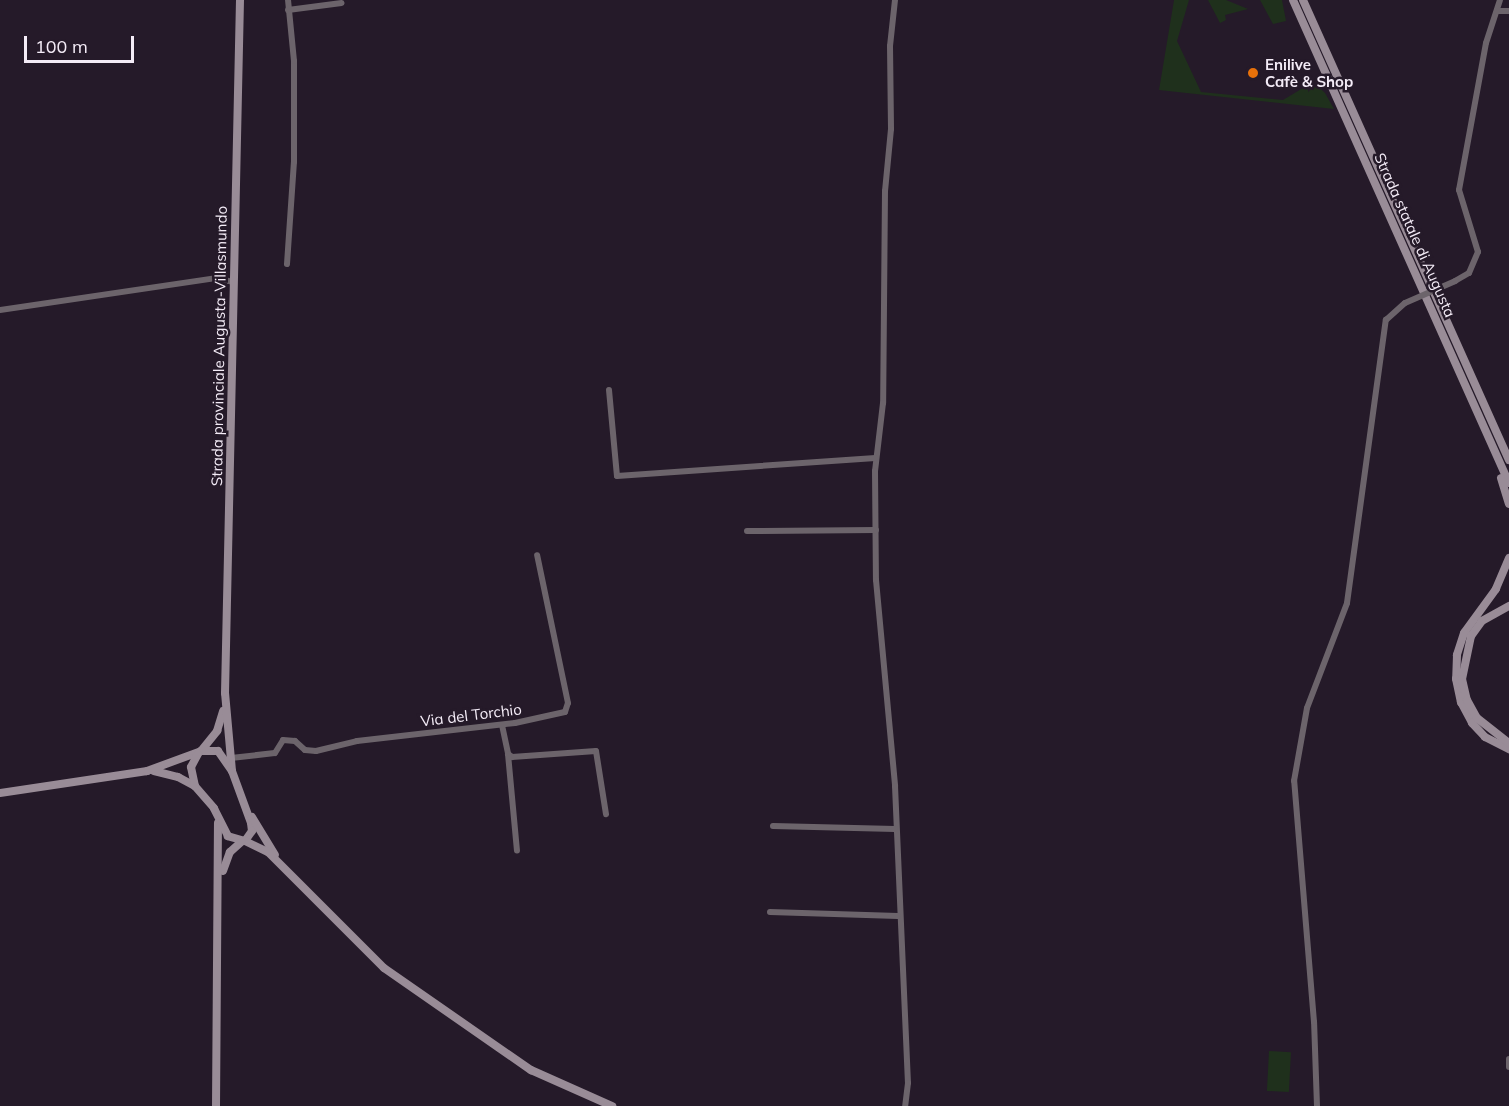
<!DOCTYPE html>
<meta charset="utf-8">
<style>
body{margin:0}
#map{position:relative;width:1509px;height:1106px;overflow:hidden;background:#251a29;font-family:Mulish,sans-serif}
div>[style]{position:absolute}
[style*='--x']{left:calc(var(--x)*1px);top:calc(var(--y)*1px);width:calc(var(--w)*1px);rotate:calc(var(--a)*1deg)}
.green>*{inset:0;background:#1f301c;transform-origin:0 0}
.street>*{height:6px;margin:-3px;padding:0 3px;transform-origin:3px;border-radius:3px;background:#6c646b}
.secondary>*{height:8px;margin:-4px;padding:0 4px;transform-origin:4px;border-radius:4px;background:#998c97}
.street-bridge>*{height:6px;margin:-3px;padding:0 3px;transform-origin:3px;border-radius:3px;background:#6c646b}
.dots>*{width:16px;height:16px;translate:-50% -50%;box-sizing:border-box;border:3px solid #251a29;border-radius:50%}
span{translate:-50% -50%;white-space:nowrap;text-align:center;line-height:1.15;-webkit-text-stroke:5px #251a29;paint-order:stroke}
.poi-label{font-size:15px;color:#f4ecf7;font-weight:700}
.left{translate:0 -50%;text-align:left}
.street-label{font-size:15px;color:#f4ecf7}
.scale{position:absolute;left:24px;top:36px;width:110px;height:27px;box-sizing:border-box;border:3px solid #f4ecf7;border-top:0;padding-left:8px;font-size:18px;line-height:21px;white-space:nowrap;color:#f4ecf7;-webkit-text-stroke:4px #251a29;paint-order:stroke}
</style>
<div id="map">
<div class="green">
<div style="clip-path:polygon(1174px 0,1189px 0,1177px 41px,1201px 92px,1283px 100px,1313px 82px,1325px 93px,1334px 109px,1159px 90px)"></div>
<div style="clip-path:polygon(1208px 0,1226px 0,1248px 9px,1225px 15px,1226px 20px,1220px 23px)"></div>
<div style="clip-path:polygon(1260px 0,1282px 0,1286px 21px,1273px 24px)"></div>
<div style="left:1269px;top:1051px;width:22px;height:40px;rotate:3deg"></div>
</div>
<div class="street">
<div style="--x:895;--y:0;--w:46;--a:96.2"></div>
<div style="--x:890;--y:46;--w:83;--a:89.3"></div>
<div style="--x:891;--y:129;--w:62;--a:95.5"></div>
<div style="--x:885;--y:191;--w:212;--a:90.5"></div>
<div style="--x:883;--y:403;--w:68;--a:96.7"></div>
<div style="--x:875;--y:471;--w:109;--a:89.5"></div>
<div style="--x:876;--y:580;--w:207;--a:84.7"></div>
<div style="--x:895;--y:786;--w:297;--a:87.5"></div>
<div style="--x:908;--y:1083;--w:23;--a:97"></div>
<div style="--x:288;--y:10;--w:54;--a:-7.4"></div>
<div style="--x:1497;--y:11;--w:12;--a:0"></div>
<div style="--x:287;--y:264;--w:102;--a:-86.1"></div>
<div style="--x:294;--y:162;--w:101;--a:-90"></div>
<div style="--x:294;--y:61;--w:61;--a:-95.6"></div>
<div style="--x:1455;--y:281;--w:16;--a:-30"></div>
<div style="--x:1469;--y:273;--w:23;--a:-67"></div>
<div style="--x:1478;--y:252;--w:65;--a:-107"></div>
<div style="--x:1459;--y:190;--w:149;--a:-79.6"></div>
<div style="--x:1486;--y:43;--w:45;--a:-72"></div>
<div style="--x:0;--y:310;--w:218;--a:-8.4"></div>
<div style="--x:216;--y:278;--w:18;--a:13"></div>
<div style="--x:609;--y:390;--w:86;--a:84.7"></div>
<div style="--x:617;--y:476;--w:259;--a:-4"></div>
<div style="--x:747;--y:531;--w:129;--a:-0.4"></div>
<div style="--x:502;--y:725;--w:30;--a:78"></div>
<div style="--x:508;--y:754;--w:5;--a:37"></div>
<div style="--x:512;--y:757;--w:84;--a:-4.1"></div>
<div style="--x:596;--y:751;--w:64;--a:81"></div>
<div style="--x:508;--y:754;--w:97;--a:84.7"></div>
<div style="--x:231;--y:758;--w:44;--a:-6.5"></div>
<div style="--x:275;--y:753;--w:15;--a:-58"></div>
<div style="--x:283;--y:740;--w:12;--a:5"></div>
<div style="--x:295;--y:741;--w:13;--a:42"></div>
<div style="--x:305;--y:750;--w:11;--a:5"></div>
<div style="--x:316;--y:751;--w:42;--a:-13.7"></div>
<div style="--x:357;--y:741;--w:159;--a:-6.5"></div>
<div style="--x:515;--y:723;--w:51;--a:-12.4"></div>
<div style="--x:565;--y:712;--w:9;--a:-72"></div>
<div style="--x:568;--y:703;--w:151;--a:-101.8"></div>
<div style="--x:773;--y:826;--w:122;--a:1.4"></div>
<div style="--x:770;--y:912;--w:128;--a:1.8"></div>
<div style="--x:1509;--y:1059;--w:8;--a:90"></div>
<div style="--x:1317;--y:1106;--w:84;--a:-92"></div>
<div style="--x:1314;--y:1022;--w:242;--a:-94.7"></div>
<div style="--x:1294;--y:781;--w:74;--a:-79.9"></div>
<div style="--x:1307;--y:708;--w:112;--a:-69.1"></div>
<div style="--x:1347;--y:603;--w:286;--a:-82.2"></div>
<div style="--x:1386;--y:320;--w:25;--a:-42"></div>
</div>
<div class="secondary">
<div style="--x:1293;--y:0;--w:529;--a:65.91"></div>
<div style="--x:1303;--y:0;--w:504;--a:65.88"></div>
<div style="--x:1501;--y:478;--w:27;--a:73"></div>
<div style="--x:1509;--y:558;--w:34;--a:113"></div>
<div style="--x:1496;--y:589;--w:54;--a:126"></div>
<div style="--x:1464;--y:633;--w:23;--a:108"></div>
<div style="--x:1457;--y:655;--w:24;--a:92"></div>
<div style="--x:1456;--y:679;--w:24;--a:78"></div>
<div style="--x:1461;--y:702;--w:24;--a:62"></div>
<div style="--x:1472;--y:723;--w:19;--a:47"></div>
<div style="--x:1485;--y:737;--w:27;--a:27"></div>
<div style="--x:1509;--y:606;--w:31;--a:151"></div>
<div style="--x:1482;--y:621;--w:19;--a:126"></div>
<div style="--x:1471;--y:636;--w:44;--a:101.8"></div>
<div style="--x:1462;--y:679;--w:22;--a:77"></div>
<div style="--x:1467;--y:700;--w:21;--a:61"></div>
<div style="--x:1477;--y:718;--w:41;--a:38"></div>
<div style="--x:201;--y:751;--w:26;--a:-51"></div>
<div style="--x:217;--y:731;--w:21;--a:-73"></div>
<div style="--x:154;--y:771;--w:25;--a:14"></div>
<div style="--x:178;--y:777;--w:19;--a:28"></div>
<div style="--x:232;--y:771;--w:78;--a:-95.1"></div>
<div style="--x:225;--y:693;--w:693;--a:-88.76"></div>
<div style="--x:0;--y:793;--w:149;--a:-8.5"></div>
<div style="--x:147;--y:771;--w:58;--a:-20.3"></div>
<div style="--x:201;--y:751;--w:17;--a:0"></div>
<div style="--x:218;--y:751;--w:24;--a:55"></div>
<div style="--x:232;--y:771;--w:55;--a:69.9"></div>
<div style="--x:251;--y:823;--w:8;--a:83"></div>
<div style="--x:252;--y:831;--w:12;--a:125"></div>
<div style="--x:245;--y:841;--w:18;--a:-164"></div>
<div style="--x:228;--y:836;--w:31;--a:-117"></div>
<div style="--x:214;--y:808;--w:29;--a:-131"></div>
<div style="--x:195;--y:786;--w:19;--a:-102"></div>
<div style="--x:191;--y:767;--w:15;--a:-62"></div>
<div style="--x:252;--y:817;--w:44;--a:58.8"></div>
<div style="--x:245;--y:841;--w:25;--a:26"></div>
<div style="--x:268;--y:852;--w:164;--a:45"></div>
<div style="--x:384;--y:968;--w:179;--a:34.8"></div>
<div style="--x:531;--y:1070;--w:89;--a:24"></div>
<div style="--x:223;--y:871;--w:20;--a:-70"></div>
<div style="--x:230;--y:852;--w:15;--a:-42"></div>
<div style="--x:216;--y:1106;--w:283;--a:-89.6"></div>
</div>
<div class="street-bridge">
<div style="--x:1405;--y:303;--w:55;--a:-23.7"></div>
</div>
<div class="dots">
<div style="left:1253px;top:73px;background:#e8710a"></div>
</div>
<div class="poi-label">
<span class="left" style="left:1265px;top:73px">Enilive<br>Cafè &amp; Shop</span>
</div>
<div class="street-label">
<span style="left:1415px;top:235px;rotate:66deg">Strada statale di Augusta</span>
<span style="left:219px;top:346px;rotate:-89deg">Strada provinciale Augusta-Villasmundo</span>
<span style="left:471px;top:715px;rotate:-7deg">Via del Torchio</span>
</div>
<div class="scale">100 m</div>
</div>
